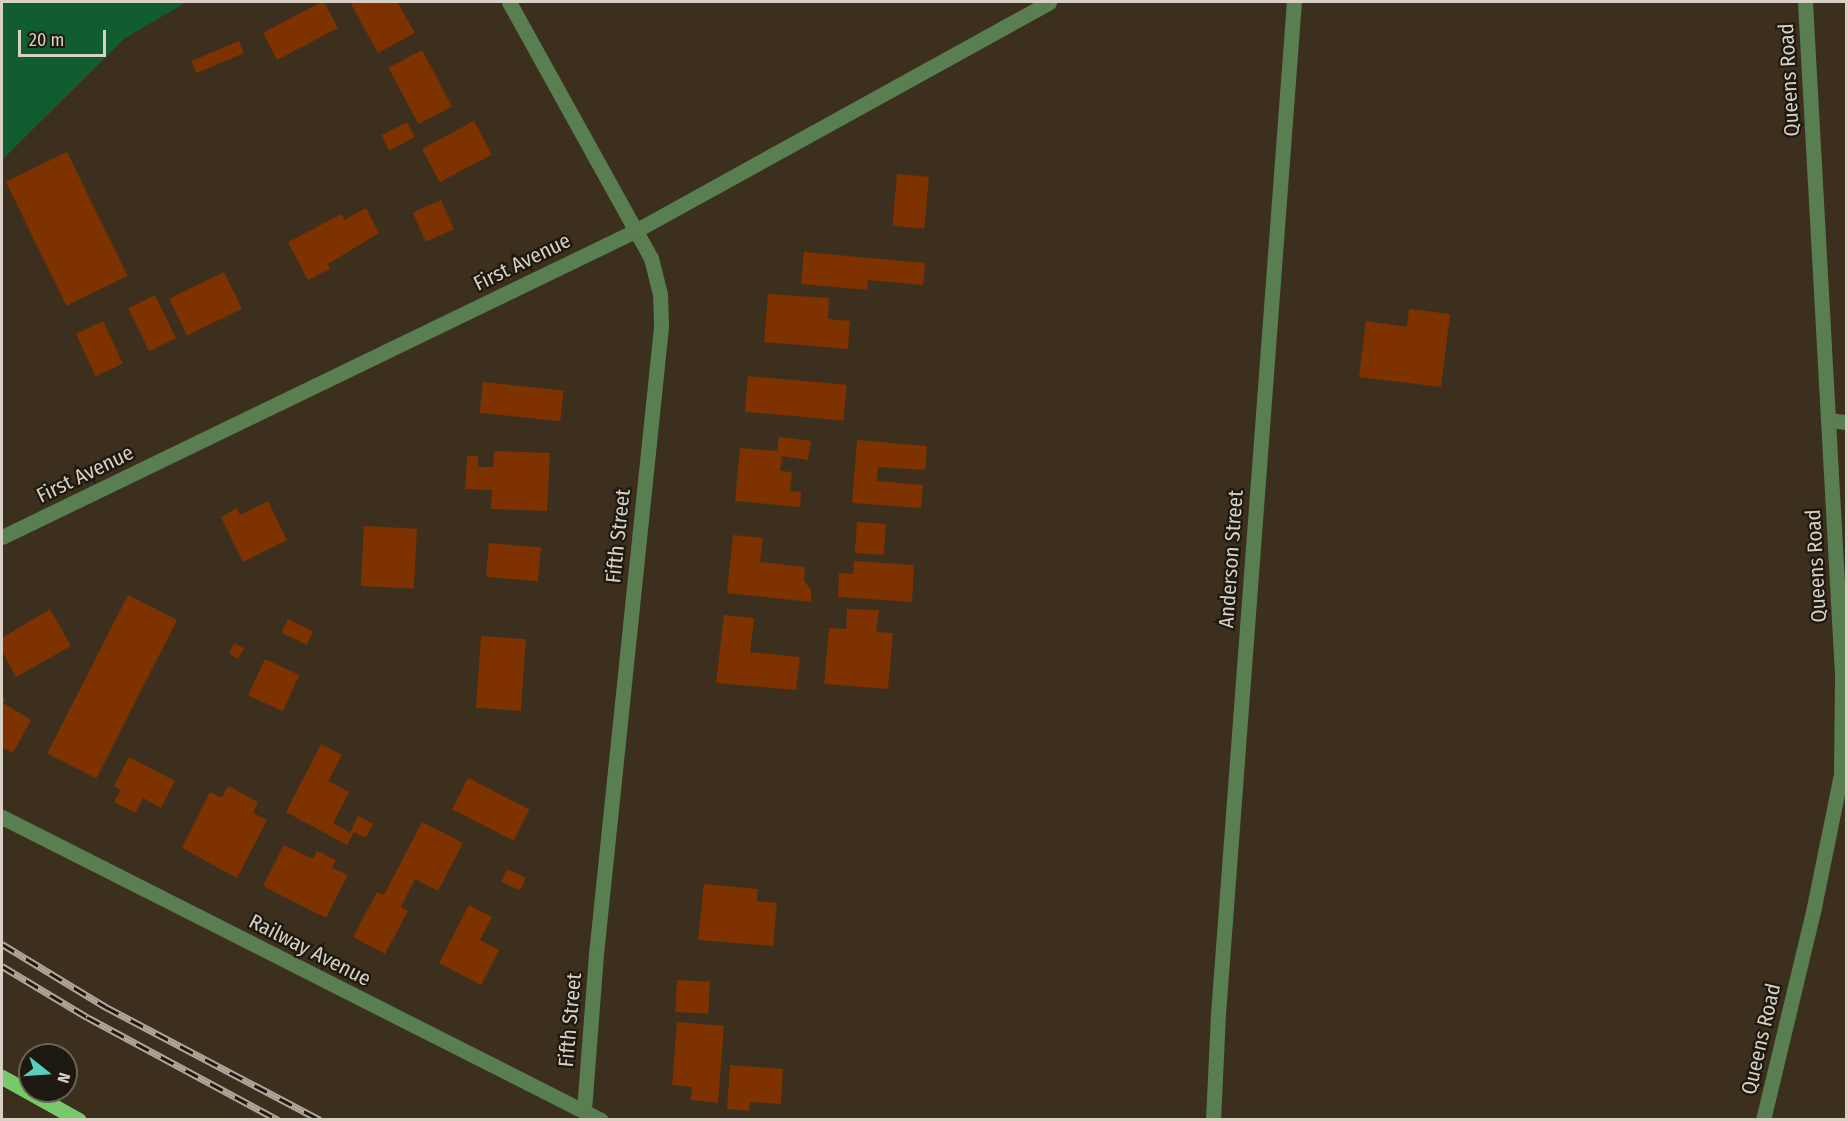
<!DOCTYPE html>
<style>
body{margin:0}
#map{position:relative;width:1848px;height:1121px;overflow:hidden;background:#3c2f1d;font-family:"Fira Sans Condensed",sans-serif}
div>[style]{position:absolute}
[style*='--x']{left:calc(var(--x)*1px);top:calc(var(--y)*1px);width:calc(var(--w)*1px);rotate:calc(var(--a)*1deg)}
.green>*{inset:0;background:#115d30}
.building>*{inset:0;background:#7e3200;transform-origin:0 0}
.minor>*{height:15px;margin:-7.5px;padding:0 7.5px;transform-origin:7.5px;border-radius:7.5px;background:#587e51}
.major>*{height:15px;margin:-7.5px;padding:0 7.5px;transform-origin:7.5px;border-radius:7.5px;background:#78c96a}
.rail>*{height:7px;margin-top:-3.5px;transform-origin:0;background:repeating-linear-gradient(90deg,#1e1910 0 14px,#b0a79a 0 28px);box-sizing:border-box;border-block:2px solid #b0a79a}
span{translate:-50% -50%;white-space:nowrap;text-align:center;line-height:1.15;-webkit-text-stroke:4.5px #1e1910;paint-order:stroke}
.street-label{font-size:21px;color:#d8d0c5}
.frame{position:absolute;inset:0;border:3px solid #d8d0c5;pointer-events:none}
.north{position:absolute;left:18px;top:1043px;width:60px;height:60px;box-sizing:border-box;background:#1e1910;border:2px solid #686258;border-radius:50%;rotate:107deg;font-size:16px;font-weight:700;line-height:24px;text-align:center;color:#d8d0c5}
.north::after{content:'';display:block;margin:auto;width:21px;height:27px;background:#58cec0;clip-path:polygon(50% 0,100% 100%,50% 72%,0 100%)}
.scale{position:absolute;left:18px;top:30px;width:88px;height:27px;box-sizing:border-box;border:3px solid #d8d0c5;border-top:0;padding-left:8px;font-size:18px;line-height:21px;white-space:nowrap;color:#d8d0c5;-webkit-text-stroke:4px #1e1910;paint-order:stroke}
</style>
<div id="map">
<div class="green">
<div style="clip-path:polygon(2px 2px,187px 2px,125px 38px,2px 160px)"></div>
</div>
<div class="building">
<div style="clip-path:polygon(321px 2px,324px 2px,338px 28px,277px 60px,263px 33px)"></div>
<div style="clip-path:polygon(350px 2px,397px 2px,415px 33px,378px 53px)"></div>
<div style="left:239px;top:41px;width:13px;height:52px;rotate:67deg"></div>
<div style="left:422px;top:50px;width:64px;height:38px;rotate:62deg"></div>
<div style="left:474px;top:121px;width:38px;height:59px;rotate:62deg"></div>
<div style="left:407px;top:122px;width:17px;height:29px;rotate:62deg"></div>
<div style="left:67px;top:152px;width:138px;height:68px;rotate:64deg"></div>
<div style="left:897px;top:174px;width:32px;height:52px;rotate:5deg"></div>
<div style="left:441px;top:200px;width:32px;height:31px;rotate:66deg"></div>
<div style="clip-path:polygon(366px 208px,379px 233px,328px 264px,330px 269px,308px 280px,288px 242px,342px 214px,344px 220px)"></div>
<div style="clip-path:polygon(804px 252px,925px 263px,923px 285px,868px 280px,867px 290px,801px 284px)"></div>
<div style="left:224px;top:272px;width:41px;height:61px;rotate:64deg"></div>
<div style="clip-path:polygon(768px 294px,829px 298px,828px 319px,850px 321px,848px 349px,764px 342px)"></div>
<div style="left:155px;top:295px;width:48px;height:30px;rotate:64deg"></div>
<div style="clip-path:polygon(1409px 309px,1450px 314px,1441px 387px,1359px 377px,1366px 321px,1407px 327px)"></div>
<div style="left:103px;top:321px;width:47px;height:30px;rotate:65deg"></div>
<div style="left:748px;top:376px;width:99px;height:36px;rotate:5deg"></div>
<div style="left:483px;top:382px;width:81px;height:31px;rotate:6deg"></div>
<div style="clip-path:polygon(779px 437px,811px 441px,808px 460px,782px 456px,780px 471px,792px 472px,790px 491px,801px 492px,800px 507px,735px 501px,740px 448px,777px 451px)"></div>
<div style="clip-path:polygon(857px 440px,927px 446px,925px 470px,878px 467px,877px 481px,923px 485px,921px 508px,852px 503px)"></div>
<div style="clip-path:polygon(494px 451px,550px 453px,547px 511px,491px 509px,492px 490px,465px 489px,467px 456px,478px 456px,478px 467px,493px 467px)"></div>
<div style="clip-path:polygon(268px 501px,287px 540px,243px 562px,221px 517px,237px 508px,240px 515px)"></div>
<div style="left:857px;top:522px;width:29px;height:31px;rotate:4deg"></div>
<div style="left:364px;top:526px;width:53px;height:60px;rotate:3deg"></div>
<div style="clip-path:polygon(733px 535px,763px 538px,760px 562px,805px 567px,804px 581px,811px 590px,811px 602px,727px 593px)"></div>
<div style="left:489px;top:543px;width:52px;height:34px;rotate:5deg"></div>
<div style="clip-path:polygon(854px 561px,914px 565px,912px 602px,838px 597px,839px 573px,853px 574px)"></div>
<div style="left:128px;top:595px;width:55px;height:178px;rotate:27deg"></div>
<div style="clip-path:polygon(50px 609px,71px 646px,16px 677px,2px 651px,2px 638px)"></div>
<div style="clip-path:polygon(847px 609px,879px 610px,876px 632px,893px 633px,888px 689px,824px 684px,829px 628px,846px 629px)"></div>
<div style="clip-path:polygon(724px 615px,754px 618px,750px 652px,800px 657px,796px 690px,716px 683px)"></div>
<div style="left:288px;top:619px;width:28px;height:15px;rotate:26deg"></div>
<div style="left:481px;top:636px;width:45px;height:72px;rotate:4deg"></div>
<div style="clip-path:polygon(234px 643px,244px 648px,238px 659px,229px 653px)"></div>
<div style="left:265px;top:659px;width:38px;height:40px;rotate:25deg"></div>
<div style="clip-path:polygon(2px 697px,5px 699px,3px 703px,31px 720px,13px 753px,2px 747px)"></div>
<div style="clip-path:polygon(321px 744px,342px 755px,328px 781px,349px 792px,333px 823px,350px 833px,358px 816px,373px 824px,366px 838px,354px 832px,347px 845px,286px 812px)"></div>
<div style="clip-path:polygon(129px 757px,175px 781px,161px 808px,143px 798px,135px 813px,114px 802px,121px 790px,114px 786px)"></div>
<div style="left:468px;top:778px;width:69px;height:35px;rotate:27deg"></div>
<div style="clip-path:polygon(228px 786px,258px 802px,253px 813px,267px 820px,237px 878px,182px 848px,210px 792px,222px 798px)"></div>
<div style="clip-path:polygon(422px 822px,463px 843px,438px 891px,415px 879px,401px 907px,408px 911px,385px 954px,353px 937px,377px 892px,384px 895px)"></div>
<div style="clip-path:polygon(284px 845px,313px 859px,317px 851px,336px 860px,332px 868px,348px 875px,326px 918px,263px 886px)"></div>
<div style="left:507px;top:869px;width:21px;height:14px;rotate:25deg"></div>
<div style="clip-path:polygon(704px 884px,758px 889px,757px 901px,777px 903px,773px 946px,698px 940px)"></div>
<div style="clip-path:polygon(469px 905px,492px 917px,480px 940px,499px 950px,481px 985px,439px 963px)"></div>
<div style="left:677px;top:980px;width:33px;height:32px;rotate:3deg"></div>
<div style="clip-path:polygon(677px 1022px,724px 1026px,718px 1103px,691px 1100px,692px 1087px,672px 1085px)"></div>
<div style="clip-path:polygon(730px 1065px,783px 1069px,781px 1104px,750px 1102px,749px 1111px,727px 1109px)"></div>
</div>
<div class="minor">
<div style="--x:509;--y:2;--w:293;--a:61"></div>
<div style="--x:651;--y:258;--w:37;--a:76"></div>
<div style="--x:660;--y:294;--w:33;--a:88"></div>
<div style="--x:661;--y:327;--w:630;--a:95.92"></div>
<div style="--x:596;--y:954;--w:157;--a:94.4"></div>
<div style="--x:1829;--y:420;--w:17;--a:7"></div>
<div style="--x:2;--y:537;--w:703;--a:-25.8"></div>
<div style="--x:635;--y:231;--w:473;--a:-28.9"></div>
<div style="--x:2;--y:817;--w:671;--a:26.83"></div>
<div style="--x:1213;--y:1120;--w:106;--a:-87.3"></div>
<div style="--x:1218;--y:1014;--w:1015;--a:-85.71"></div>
<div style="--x:1763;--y:1120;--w:219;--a:-76.5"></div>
<div style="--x:1814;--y:907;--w:136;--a:-78.5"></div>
<div style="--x:1841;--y:774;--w:100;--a:-89.4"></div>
<div style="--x:1842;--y:674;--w:673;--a:-93.15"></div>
</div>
<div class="major">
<div style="--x:2;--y:1077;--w:88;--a:29.2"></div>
</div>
<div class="rail">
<div style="--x:2;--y:944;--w:122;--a:31.2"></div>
<div style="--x:106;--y:1007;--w:242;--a:27.8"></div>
<div style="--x:2;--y:966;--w:99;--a:31"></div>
<div style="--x:87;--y:1017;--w:217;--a:28.3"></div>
</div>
<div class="street-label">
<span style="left:1789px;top:80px;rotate:-93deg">Queens Road</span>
<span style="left:522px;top:262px;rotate:-26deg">First Avenue</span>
<span style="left:85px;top:474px;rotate:-26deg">First Avenue</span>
<span style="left:618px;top:536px;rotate:-84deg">Fifth Street</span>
<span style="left:1231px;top:559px;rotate:-86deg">Anderson Street</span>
<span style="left:1816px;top:566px;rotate:-93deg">Queens Road</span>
<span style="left:310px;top:950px;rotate:27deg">Railway Avenue</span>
<span style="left:570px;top:1020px;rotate:-85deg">Fifth Street</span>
<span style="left:1761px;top:1039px;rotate:-77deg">Queens Road</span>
</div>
<div class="frame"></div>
<div class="north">N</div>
<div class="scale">20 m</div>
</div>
